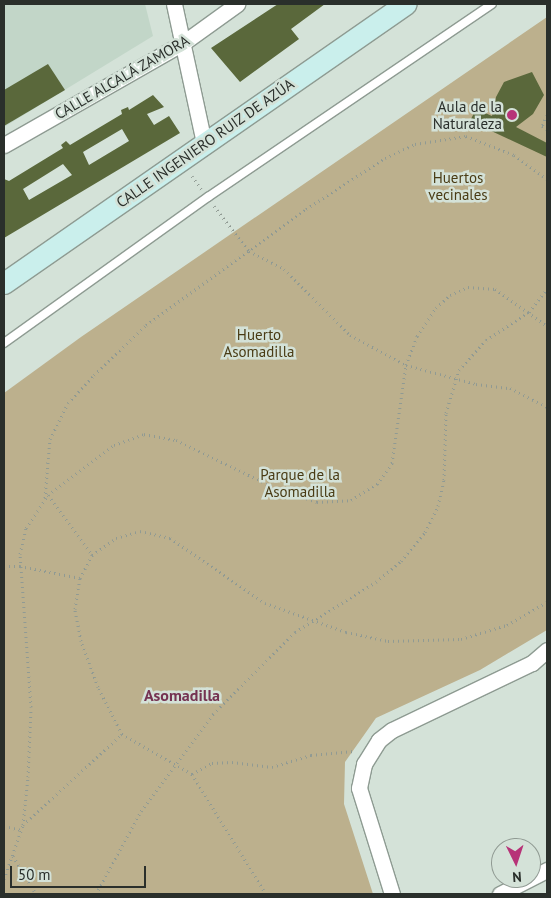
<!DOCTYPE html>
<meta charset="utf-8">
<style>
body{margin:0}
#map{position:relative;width:551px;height:898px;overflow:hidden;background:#d4e2d8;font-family:"PT Sans",sans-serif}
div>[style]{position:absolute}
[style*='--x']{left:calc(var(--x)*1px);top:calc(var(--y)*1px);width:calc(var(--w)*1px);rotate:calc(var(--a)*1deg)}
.built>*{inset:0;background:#c2d6c8}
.green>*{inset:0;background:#bcb08d}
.building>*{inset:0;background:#5a683b}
.path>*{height:3px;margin-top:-1.5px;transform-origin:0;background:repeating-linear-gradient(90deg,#909a93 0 1px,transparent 0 5px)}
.roads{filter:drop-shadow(1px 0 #8e9b92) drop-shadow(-1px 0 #8e9b92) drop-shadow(0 1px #8e9b92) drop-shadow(0 -1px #8e9b92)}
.lane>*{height:8px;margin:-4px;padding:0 4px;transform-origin:4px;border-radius:4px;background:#fff}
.street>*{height:15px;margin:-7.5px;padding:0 7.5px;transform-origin:7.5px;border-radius:7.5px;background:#fff}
.secondary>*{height:21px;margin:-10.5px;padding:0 10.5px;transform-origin:10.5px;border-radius:10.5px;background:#caefec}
.dots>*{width:14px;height:14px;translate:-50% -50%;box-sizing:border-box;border:2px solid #d4e2d8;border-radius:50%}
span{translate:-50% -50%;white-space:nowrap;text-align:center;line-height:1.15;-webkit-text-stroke:5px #d4e2d8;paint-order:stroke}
.street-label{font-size:15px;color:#2a2f2b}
.poi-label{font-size:15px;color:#2a2f2b}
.right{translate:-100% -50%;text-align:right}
.park-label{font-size:15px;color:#493b14}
.neighbourhood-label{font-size:16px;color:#753352;font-weight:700}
.frame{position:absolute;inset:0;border:5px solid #2a2f2b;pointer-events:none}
.north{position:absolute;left:491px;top:838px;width:50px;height:50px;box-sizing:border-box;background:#d4e2d8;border:1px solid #909a93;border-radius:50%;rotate:176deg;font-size:14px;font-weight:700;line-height:20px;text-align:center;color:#2a2f2b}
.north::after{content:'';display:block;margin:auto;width:18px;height:22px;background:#b73378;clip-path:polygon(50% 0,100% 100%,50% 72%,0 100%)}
.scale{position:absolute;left:10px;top:866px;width:136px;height:22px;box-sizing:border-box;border:2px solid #2a2f2b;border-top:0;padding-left:6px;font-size:15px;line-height:18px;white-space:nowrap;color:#2a2f2b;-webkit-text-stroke:4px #d4e2d8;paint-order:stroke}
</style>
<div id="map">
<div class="built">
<div style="clip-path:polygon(4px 4px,145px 4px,153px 36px,4px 127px)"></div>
</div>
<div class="green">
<div style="clip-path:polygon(547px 17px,547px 630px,480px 670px,376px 718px,345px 762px,344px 804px,373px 894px,4px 894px,4px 393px,81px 337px)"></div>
</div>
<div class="building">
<div style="clip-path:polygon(278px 4px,325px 4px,291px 29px,299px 39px,240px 82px,211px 48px)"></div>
<div style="clip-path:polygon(48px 64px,65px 90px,4px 126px,4px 90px)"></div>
<div style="clip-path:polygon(532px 72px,544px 95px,533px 114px,516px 127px,547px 143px,547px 157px,470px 121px,476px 109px,492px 116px,496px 97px,504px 82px)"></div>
<div style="clip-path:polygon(evenodd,153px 95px,164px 107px,147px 114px,154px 125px,169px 116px,180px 133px,4px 238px,4px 179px,9px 181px,63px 148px,61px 145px,66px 141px,70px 145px,122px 114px,121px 110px,128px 107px,129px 110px,153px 95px,122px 129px,129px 141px,89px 165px,83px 152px,122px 129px,153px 95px,63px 164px,72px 175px,29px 200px,23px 189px,63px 164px)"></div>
</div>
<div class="path">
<div style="--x:547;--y:115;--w:12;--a:114"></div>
<div style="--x:542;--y:126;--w:6;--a:31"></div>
<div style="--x:192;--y:176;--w:16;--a:55"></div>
<div style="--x:214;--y:206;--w:57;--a:52.1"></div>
<div style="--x:249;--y:251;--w:39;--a:27"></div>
<div style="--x:284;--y:269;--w:93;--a:45"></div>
<div style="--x:350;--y:335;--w:64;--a:28.2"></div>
<div style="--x:406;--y:365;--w:73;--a:15.2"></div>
<div style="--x:476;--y:384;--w:34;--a:7"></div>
<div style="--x:510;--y:388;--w:42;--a:27.2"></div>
<div style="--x:48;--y:495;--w:74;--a:53.7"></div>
<div style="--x:45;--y:498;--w:59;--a:-85.2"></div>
<div style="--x:50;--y:439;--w:40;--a:-63.4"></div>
<div style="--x:68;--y:403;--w:38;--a:-47"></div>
<div style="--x:94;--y:375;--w:72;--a:-43.9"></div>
<div style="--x:146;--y:325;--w:198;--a:-35.9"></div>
<div style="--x:306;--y:209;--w:94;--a:-32.8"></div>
<div style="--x:385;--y:158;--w:33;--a:-25"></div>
<div style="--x:415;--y:144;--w:52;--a:-8.9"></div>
<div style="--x:466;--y:136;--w:52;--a:21.6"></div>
<div style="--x:514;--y:155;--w:41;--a:36"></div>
<div style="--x:4;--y:566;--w:16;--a:0"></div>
<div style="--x:20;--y:566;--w:61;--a:11.3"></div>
<div style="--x:192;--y:774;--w:23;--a:-29"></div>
<div style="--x:212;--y:763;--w:20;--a:-3"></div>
<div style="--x:232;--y:762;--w:40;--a:7.1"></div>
<div style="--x:272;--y:767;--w:41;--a:-17.1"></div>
<div style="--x:311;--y:755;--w:43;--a:-5.3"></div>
<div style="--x:23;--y:825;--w:134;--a:-42.6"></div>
<div style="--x:4;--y:826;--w:17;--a:13"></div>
<div style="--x:13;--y:856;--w:44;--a:58.8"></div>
<div style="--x:4;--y:879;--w:57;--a:-70.6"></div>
<div style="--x:23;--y:825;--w:48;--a:-84.1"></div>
<div style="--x:28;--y:777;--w:70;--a:-87.5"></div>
<div style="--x:31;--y:707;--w:153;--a:-94.1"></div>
<div style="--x:20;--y:554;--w:27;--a:-77"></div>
<div style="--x:26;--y:528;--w:40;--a:-56"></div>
<div style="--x:48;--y:495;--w:83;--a:-37.1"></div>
<div style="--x:114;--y:445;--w:32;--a:-20"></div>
<div style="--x:144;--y:434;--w:33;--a:11"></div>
<div style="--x:176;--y:440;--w:113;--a:25.7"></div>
<div style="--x:278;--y:489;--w:41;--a:18.4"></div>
<div style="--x:317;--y:502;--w:34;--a:-3"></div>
<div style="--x:351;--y:500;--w:31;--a:-32"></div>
<div style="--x:377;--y:484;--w:26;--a:-54"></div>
<div style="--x:392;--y:463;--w:99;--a:-81.9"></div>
<div style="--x:406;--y:365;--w:31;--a:-69"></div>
<div style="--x:417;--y:336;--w:34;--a:-56"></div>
<div style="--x:436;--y:308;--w:19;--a:-43"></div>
<div style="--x:450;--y:295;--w:20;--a:-24"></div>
<div style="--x:468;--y:287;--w:27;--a:4"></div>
<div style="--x:495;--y:289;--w:64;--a:35.4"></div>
<div style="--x:96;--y:894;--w:94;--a:-61.5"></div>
<div style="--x:141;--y:811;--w:121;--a:-53.4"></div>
<div style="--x:213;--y:714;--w:116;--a:-45"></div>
<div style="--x:295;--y:632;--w:95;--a:-31.7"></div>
<div style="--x:376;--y:582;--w:33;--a:-40"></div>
<div style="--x:401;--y:561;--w:38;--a:-50"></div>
<div style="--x:425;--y:532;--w:29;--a:-63"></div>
<div style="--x:438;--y:506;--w:27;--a:-77"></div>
<div style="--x:444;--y:480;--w:67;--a:-88.3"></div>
<div style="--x:446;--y:413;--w:45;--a:-73.2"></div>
<div style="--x:459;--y:370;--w:40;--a:-48"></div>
<div style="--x:486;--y:340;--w:51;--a:-33.1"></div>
<div style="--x:529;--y:312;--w:29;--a:-52"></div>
<div style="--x:266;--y:894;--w:141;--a:-121.7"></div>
<div style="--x:192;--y:774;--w:81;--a:-150.3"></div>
<div style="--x:122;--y:734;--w:53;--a:-117.1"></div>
<div style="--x:98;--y:687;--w:49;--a:-110.3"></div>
<div style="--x:81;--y:641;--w:33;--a:-101"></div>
<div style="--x:75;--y:609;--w:31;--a:-81"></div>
<div style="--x:80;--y:578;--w:26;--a:-62"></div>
<div style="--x:92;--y:555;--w:29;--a:-35"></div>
<div style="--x:116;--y:538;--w:25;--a:-16"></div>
<div style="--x:140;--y:531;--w:31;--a:13"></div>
<div style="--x:170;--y:538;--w:115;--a:34.4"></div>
<div style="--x:265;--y:603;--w:86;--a:19.7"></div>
<div style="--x:346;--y:632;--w:43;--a:12.1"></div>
<div style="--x:388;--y:641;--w:73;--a:-1.6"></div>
<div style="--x:461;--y:639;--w:48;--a:-16.9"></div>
<div style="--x:507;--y:625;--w:46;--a:-29.9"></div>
</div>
<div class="roads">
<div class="lane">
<div style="--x:4;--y:343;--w:251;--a:-35.6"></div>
<div style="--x:208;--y:197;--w:343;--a:-34.2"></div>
</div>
<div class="street">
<div style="--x:174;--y:4;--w:142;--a:77.8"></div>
<div style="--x:4;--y:145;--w:206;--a:-29.7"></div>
<div style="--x:183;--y:43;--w:67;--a:-35.8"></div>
<div style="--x:392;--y:894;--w:111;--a:-107.3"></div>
<div style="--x:359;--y:788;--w:25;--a:-78"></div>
<div style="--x:364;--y:764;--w:28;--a:-58"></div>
<div style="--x:379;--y:740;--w:16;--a:-38"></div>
<div style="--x:392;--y:730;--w:155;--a:-25.6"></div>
<div style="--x:532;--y:663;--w:20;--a:-41"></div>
<div style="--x:500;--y:894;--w:53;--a:-27.1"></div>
</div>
<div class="secondary">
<div style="--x:4;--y:283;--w:489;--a:-34.8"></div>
</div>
</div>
<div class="dots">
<div style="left:512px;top:115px;background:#b73378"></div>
</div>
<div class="street-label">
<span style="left:122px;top:77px;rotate:-30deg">CALLE ALCALÁ ZAMORA</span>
<span style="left:205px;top:143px;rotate:-35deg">CALLE INGENIERO RUIZ DE AZÚA</span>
</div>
<div class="poi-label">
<span class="right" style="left:502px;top:115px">Aula de la<br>Naturaleza</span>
</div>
<div class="park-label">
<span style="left:458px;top:186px">Huertos<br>vecinales</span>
<span style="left:259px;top:343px">Huerto<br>Asomadilla</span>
<span style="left:300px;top:483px">Parque de la<br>Asomadilla</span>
</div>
<div class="neighbourhood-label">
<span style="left:182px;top:695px">Asomadilla</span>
</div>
<div class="frame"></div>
<div class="north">N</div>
<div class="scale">50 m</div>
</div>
